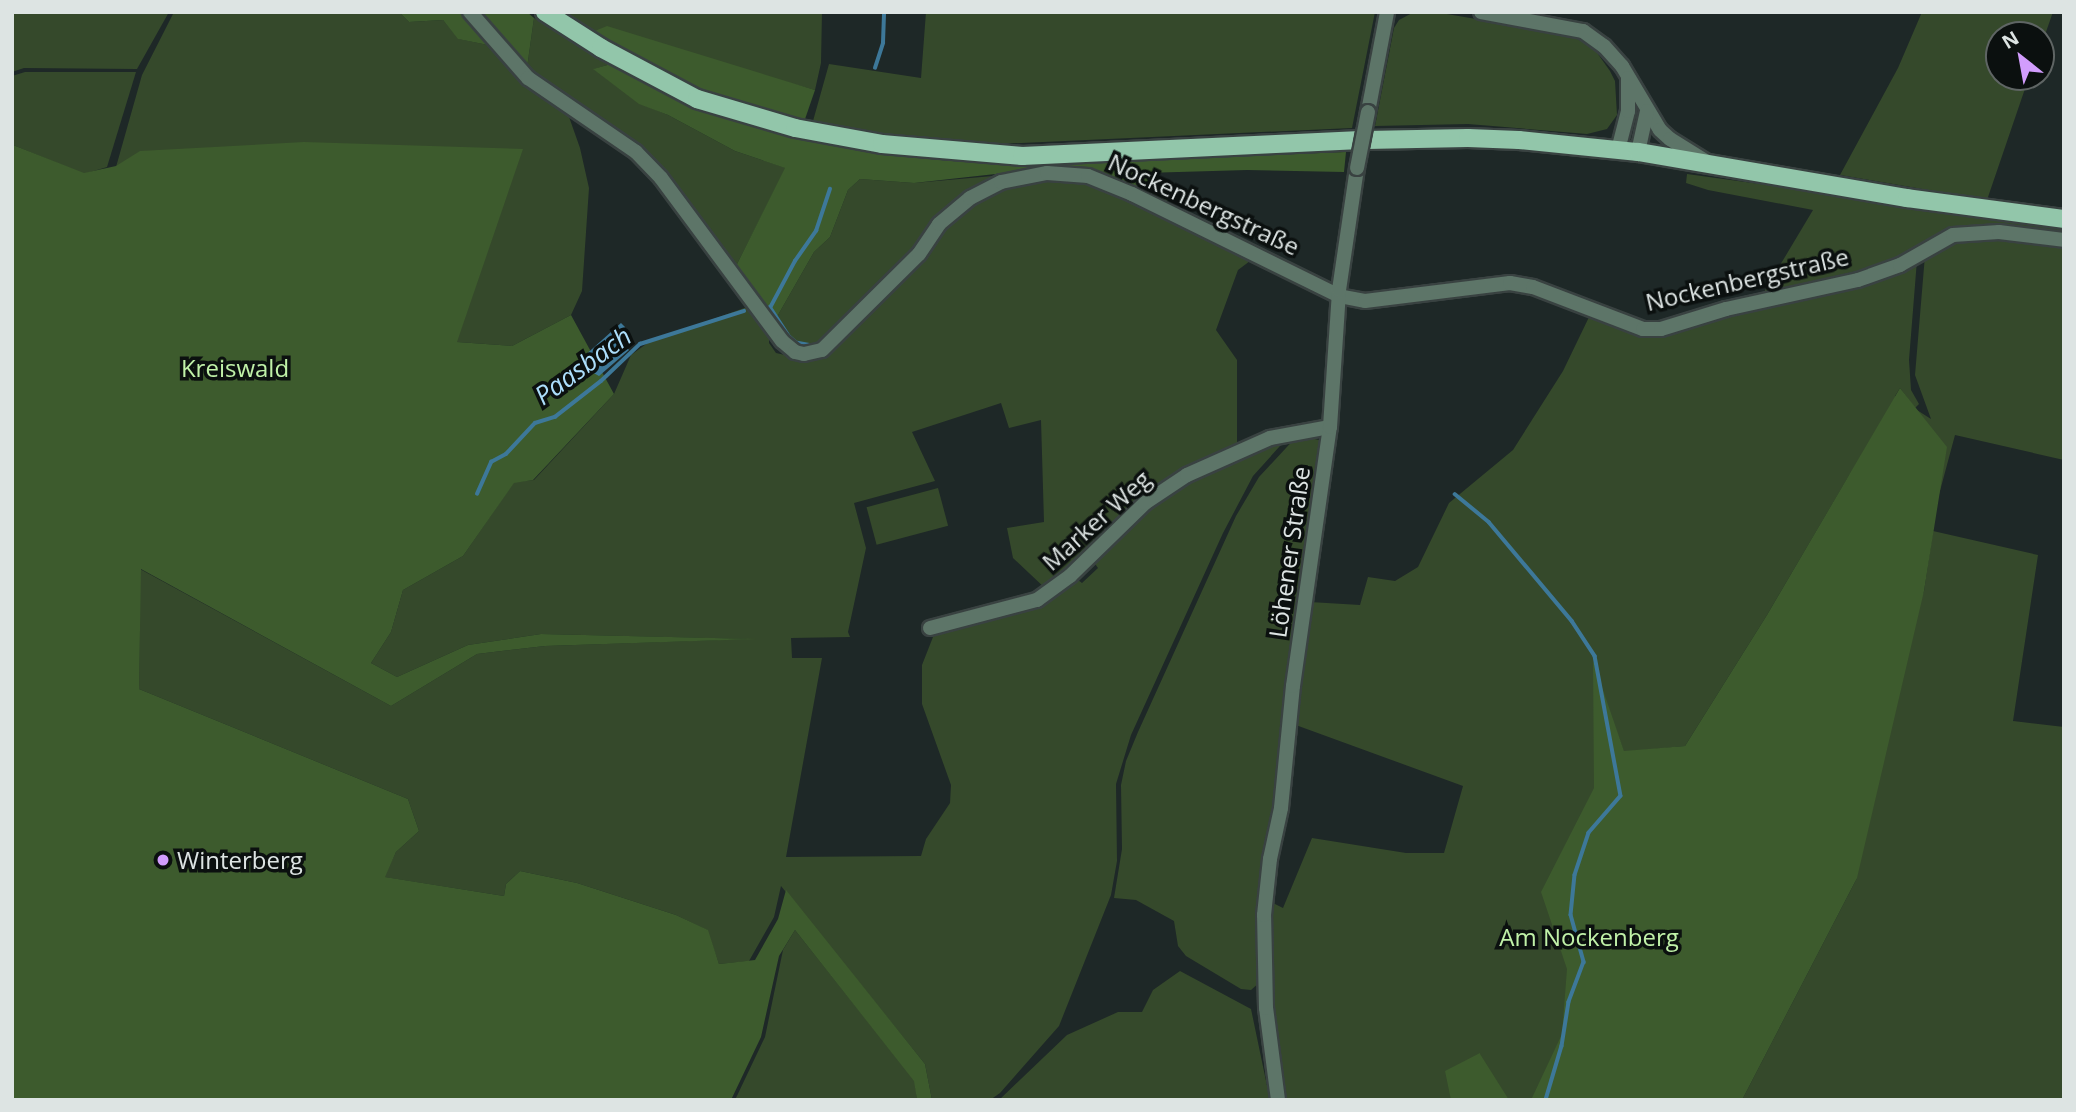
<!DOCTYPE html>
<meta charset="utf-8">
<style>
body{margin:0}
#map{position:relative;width:2076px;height:1112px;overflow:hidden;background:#1e2827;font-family:"Open Sans",sans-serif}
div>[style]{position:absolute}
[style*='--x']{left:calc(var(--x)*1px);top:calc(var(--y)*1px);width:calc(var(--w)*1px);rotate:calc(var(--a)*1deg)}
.green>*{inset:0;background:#35492b;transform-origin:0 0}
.forest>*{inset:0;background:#3d5b2d}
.water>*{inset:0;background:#3d7899}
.stream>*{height:3.5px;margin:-1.75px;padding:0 1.75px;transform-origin:1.75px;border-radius:1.75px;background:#3d7899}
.roads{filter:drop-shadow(2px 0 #394241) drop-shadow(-2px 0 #394241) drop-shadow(0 2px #394241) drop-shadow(0 -2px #394241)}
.minor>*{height:14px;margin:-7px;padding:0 7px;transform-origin:7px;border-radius:7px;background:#5d7568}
.major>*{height:18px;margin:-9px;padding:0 9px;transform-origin:9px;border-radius:9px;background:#92c6aa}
.bridges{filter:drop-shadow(2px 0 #394241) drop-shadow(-2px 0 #394241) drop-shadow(0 2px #394241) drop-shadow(0 -2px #394241)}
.minor-bridge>*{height:14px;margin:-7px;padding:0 7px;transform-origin:7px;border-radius:7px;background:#5d7568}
.dots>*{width:19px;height:19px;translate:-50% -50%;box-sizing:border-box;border:4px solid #0b100f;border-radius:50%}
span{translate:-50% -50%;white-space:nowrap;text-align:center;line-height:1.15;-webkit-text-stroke:7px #0b100f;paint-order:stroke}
.street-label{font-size:24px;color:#dde4e3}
.park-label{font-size:24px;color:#c0f1a8}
.poi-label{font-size:24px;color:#dde4e3}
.left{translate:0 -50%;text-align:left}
.water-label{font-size:26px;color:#acdefb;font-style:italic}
.frame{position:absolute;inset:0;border:14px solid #dde4e3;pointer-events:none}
.north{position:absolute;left:1985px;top:21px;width:70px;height:70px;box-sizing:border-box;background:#0b100f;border:2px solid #5f6564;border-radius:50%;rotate:329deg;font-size:19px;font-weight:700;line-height:28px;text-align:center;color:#dde4e3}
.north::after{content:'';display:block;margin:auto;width:24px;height:32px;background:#d29dfd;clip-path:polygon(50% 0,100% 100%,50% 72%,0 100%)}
</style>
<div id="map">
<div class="green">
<div style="clip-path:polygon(12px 12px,169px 12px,137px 69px,24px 68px,12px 72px)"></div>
<div style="clip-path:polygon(174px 12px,399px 12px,409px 22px,443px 20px,459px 39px,488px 45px,524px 83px,568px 114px,580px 148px,589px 188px,582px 291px,571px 315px,512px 346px,457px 342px,116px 167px,142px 75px)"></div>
<div style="clip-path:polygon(559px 12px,822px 12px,821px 63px,815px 90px,734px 67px,590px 33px)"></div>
<div style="clip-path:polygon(926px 12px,1375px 12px,1352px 128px,997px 144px,891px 136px,813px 121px,829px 64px,921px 78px)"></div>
<div style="clip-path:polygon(1414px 12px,1435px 12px,1569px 35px,1593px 47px,1610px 71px,1615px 81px,1617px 115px,1607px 129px,1587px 134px,1468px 124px,1375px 126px,1394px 28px,1399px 20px)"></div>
<div style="clip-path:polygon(1922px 12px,2053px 12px,2041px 46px,2041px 35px,1999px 35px,1999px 77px,2029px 77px,1987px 200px,1840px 175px,1898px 68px)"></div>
<div style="clip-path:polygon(534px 18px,611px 64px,594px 69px,639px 103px,668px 115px,735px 151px,786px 168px,735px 268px,671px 182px,527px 68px)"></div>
<div style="clip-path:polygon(25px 72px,136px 72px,107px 167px,84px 174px,13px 145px,12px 76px)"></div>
<div style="clip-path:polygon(1687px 174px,2064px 226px,2064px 234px,1984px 225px,1961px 227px,1879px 266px,1764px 292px,1813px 210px,1708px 190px,1686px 183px)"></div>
<div style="clip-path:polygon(1004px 175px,953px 202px,939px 216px,915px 251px,817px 346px,798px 347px,786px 339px,774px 322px,814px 252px,830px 237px,848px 190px,860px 179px,914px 183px)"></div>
<div style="clip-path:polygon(1047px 177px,1087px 180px,1130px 196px,1254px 258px,1238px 270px,1216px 330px,1237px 360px,1237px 447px,1155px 491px,1047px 590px,1013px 558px,1007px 528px,1044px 522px,1041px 420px,1009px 428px,1001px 403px,912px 432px,935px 481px,854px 503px,866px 548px,848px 632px,850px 637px,791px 638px,792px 658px,822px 658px,786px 857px,921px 856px,926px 839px,950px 803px,951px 785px,922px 704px,922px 665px,933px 637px,955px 624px,1035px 605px,1073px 576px,1082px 583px,1098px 568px,1091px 558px,1168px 489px,1238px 453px,1289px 436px,1253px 476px,1223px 533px,1131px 735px,1116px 784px,1117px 861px,1111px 895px,1059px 1026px,1000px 1093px,990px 1100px,932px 1100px,925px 1064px,781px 886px,774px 917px,749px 961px,719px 964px,707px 930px,676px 915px,577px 883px,520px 871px,506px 884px,504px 896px,384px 877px,396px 852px,419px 831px,408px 799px,139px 689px,140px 569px,391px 706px,477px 654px,545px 646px,748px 639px,541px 634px,468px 645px,397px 677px,371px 663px,391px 632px,403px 590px,463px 556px,514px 482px,534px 480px,614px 394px,631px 355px,649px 342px,747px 307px,769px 334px,769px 343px,776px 353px,803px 359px,822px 354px,834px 346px,922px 257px,944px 223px,972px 201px,1003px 188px)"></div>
<div style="clip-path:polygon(evenodd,1981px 236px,2064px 244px,2064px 460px,1955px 435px,1888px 685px,1924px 591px,1933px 531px,2038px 555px,2013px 721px,2064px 727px,2064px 1100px,1742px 1100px,1857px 878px,1717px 1100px,1283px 1100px,1270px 978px,1267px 900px,1283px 908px,1312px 838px,1406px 853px,1444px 853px,1463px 786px,1293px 724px,1310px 602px,1360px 605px,1368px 577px,1395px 581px,1418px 567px,1449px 503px,1513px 450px,1563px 371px,1590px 315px,1627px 330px,1917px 260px,1909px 360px,1911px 390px,1919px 404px,1915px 408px,1900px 388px,1895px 396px,1931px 419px,1915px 375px,1925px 255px,1956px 240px,1981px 236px,1851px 472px,1730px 706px,1648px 786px,1624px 770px,1618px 735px,1624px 752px,1685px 746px,1767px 615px,1851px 472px)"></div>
<div style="clip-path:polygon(1298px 435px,1323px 441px,1260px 982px,1251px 990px,1241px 989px,1186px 956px,1178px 946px,1174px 921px,1136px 900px,1114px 898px,1122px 849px,1121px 785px,1126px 761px,1138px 732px,1236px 516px,1259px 477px)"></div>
<div style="left:938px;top:488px;width:39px;height:74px;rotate:75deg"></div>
<div style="clip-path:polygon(795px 930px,915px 1081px,917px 1100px,735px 1100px,765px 1037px,783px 950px)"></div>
<div style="clip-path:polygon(1180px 971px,1251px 1009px,1270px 1100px,999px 1100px,1067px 1035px,1118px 1012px,1142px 1012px,1153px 990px)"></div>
</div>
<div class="forest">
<div style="clip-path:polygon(399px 12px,462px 12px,488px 45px,458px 39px,443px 20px,409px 22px)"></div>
<div style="clip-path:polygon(477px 12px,527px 12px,534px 18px,527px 68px)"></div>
<div style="clip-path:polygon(607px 26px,815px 90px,804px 122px,703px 90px,647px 65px,590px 33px)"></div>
<div style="clip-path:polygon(611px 64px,661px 92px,714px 114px,792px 138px,871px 153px,951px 161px,1071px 163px,1346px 152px,1344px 172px,1247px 170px,1144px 173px,1169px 202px,1091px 170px,1040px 169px,914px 183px,860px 179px,848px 190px,830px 237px,814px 252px,774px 322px,735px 268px,785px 168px,735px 151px,668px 115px,639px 104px,593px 69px)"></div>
<div style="clip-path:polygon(12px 135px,13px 145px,84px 173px,116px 166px,140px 151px,304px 142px,523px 149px,457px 342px,512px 346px,571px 315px,614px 394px,533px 480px,514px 483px,463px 556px,403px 590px,391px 632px,371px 663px,397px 677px,468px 645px,541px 634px,757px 639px,545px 646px,477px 654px,391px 706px,141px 569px,139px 689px,408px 799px,419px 831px,396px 852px,385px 877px,504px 896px,506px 884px,520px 871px,577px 883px,676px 915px,708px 930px,719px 964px,755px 960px,778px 919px,786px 890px,925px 1064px,932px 1100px,917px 1100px,914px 1081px,795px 930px,779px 956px,761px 1037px,731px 1100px,12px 1100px)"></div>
<div style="clip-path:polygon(1900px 388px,1947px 447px,1924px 591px,1857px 878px,1742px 1100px,1531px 1100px,1562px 1034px,1567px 969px,1541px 892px,1594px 788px,1593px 661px,1624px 751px,1685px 746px,1767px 615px)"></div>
<div style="clip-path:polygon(1480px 1053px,1480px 1054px,1509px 1100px,1451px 1100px,1445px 1071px)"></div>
</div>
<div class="water">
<div style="clip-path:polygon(621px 323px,625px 327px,617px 336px,629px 350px,599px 376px,588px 370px,582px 358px)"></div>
</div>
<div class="stream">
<div style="--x:875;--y:68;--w:26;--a:-72"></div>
<div style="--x:883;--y:43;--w:31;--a:-88"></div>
<div style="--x:812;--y:346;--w:16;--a:-169"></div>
<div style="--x:796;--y:343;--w:9;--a:-139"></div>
<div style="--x:789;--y:337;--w:35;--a:-123"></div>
<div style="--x:770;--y:308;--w:53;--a:-62"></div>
<div style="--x:795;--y:261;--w:37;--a:-55"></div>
<div style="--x:816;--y:231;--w:44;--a:-71.6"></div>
<div style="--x:477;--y:494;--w:35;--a:-66"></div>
<div style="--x:491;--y:462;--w:17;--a:-28"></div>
<div style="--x:506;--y:454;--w:42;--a:-46.9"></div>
<div style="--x:535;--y:423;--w:21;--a:-17"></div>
<div style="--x:555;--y:417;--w:58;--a:-38"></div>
<div style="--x:601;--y:381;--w:54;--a:-43.5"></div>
<div style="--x:640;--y:344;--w:109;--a:-17.6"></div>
<div style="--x:1455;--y:494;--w:44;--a:39.5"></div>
<div style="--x:1489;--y:522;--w:129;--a:50"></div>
<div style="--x:1572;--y:621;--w:42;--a:56.7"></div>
<div style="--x:1595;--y:656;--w:142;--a:79.5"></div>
<div style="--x:1621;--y:796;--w:49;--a:130.9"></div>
<div style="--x:1589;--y:833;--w:44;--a:108.4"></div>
<div style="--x:1575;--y:875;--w:40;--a:95.7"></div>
<div style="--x:1571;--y:915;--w:49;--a:74.5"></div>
<div style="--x:1584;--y:962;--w:43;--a:110.6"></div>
<div style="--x:1569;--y:1002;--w:45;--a:99"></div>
<div style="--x:1562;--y:1046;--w:56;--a:106.5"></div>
</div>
<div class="roads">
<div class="minor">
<div style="--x:470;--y:12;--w:88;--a:48.7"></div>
<div style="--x:528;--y:78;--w:131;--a:34.4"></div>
<div style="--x:636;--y:152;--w:36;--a:46"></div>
<div style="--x:661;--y:178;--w:203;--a:53.4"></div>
<div style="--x:782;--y:341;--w:17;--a:40"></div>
<div style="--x:795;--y:352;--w:9;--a:13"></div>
<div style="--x:804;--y:354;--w:18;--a:-13"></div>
<div style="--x:822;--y:350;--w:136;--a:-44.7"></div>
<div style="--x:919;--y:254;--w:36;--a:-56"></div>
<div style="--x:939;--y:224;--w:40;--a:-40"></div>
<div style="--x:970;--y:198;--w:35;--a:-27"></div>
<div style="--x:1001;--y:182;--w:47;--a:-11.1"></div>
<div style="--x:1047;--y:173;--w:41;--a:4.2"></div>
<div style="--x:1088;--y:176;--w:48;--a:22.2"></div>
<div style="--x:1132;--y:194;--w:231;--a:26.2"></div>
<div style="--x:1339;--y:296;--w:26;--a:11"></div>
<div style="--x:1365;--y:301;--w:146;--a:-7.1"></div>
<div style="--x:1510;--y:283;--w:23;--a:10"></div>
<div style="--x:1533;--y:287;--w:118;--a:20.9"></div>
<div style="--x:1643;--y:329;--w:18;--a:0"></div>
<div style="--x:1661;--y:329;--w:68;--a:-17.1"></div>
<div style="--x:1726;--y:309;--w:135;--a:-12.4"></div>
<div style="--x:1858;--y:280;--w:45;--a:-19.7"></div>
<div style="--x:1900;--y:265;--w:61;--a:-29.5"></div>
<div style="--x:1953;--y:235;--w:46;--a:-3.7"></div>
<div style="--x:1999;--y:232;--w:65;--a:7"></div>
<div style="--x:1481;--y:12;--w:104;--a:10.6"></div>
<div style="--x:1583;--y:31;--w:26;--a:36"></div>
<div style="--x:1604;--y:46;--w:27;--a:48"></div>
<div style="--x:1622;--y:66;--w:74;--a:59.3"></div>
<div style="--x:1660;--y:130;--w:13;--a:42"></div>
<div style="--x:1670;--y:139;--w:44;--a:31.9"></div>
<div style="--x:1368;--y:112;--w:102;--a:-79.2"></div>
<div style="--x:1618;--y:150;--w:40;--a:-75.6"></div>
<div style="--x:1628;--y:111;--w:33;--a:-90"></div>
<div style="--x:1638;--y:152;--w:42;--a:-77.6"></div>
<div style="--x:930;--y:628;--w:111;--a:-14.7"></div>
<div style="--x:1037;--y:600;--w:41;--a:-36"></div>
<div style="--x:1070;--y:576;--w:105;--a:-44.2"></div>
<div style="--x:1145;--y:503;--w:50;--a:-33.7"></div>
<div style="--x:1187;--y:475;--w:91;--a:-24"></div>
<div style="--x:1270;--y:438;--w:61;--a:-10.4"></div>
<div style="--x:1278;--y:1100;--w:93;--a:-97.4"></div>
<div style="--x:1266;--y:1008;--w:93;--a:-91.2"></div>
<div style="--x:1264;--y:915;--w:56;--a:-83.9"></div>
<div style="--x:1270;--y:859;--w:52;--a:-77.8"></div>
<div style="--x:1281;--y:808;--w:123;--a:-84.4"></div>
<div style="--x:1293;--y:686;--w:262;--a:-81.9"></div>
<div style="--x:1330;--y:427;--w:137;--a:-86.2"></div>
<div style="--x:1339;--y:290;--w:123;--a:-81.6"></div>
</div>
<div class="major">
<div style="--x:545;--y:12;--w:67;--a:32.7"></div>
<div style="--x:601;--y:48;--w:109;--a:28"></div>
<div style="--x:697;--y:99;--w:102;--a:16.5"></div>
<div style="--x:795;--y:128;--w:88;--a:10.4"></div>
<div style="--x:882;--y:144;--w:141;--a:4.9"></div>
<div style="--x:1022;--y:156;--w:344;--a:-2.7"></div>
<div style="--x:1366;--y:140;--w:102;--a:-1.1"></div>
<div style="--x:1468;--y:138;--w:51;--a:2.2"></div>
<div style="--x:1519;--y:140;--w:120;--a:5.8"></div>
<div style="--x:1638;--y:152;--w:273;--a:9.7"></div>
<div style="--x:1907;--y:198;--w:158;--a:7.6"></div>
</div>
</div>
<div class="bridges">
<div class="minor-bridge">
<div style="--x:1357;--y:168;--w:57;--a:-78.9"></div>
</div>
</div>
<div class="dots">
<div style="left:163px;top:860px;background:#d29dfd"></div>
</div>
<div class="street-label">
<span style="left:1204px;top:204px;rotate:25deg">Nockenbergstraße</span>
<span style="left:1747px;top:279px;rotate:-13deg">Nockenbergstraße</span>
<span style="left:1096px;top:520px;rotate:-42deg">Marker Weg</span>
<span style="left:1289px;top:552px;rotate:-82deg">Löhener Straße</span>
</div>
<div class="park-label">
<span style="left:235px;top:368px">Kreiswald</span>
<span style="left:1589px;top:937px">Am Nockenberg</span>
</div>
<div class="poi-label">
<span class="left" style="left:177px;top:860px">Winterberg</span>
</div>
<div class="water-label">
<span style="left:583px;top:366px;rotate:-36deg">Paasbach</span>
</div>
<div class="frame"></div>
<div class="north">N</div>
</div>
